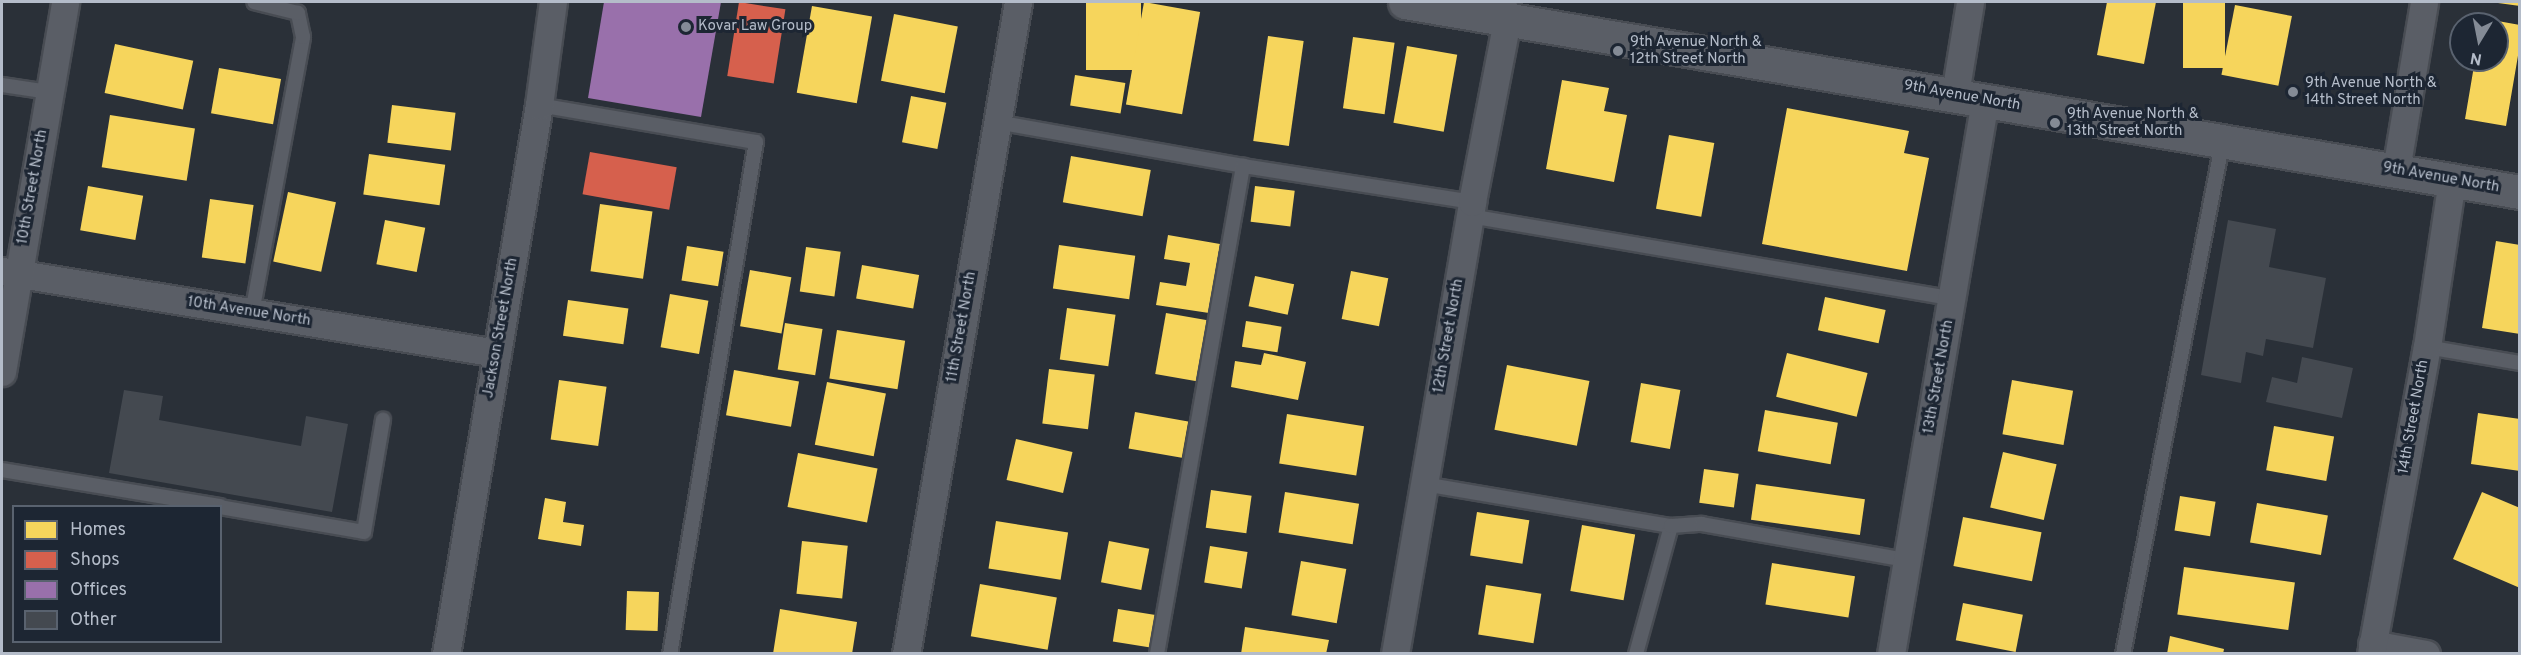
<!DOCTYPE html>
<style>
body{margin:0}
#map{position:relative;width:2521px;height:655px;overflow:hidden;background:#2a3038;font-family:Overpass,sans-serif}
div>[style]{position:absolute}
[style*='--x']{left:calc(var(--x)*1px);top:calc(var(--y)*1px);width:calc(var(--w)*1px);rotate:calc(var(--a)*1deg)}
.homes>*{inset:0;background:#f6d55c;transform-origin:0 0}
.shops>*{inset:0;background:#d6604d;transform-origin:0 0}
.offices>*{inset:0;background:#9970ab}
.building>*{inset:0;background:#444950}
.roads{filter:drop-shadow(2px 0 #484c53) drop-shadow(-2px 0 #484c53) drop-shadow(0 2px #484c53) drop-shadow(0 -2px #484c53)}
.service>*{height:14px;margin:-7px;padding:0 7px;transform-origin:7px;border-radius:7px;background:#5a5e66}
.minor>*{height:27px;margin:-13.5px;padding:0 13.5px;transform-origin:13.5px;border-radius:13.5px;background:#5a5e66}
.tertiary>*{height:33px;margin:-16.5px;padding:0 16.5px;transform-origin:16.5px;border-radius:16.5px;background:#5a5e66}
.dots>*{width:16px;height:16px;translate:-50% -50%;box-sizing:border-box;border:3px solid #1d2633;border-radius:50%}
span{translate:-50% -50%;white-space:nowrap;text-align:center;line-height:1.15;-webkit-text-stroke:6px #1d2633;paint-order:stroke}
.poi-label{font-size:15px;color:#b4bcc9}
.left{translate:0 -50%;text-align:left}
.street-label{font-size:15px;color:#b4bcc9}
.frame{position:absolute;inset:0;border:3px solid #b4bcc9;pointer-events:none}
.legend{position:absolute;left:12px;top:505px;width:210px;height:138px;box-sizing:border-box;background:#1d2633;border:2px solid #59626f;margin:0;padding:8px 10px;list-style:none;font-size:18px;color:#b4bcc9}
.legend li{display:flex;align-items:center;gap:12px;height:30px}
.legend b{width:30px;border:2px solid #59626f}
.north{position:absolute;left:2449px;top:12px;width:60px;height:60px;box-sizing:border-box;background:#1d2633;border:2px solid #59626f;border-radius:50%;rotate:190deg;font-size:16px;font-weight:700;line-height:24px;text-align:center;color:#b4bcc9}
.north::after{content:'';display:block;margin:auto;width:21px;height:27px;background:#848b96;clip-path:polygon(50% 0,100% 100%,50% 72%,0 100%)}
</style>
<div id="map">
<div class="homes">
<div style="left:1086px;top:2px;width:55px;height:68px"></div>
<div style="left:1144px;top:2px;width:57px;height:104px;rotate:10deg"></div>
<div style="clip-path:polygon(2107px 2px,2156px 2px,2144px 64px,2097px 55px)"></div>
<div style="left:2183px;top:2px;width:42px;height:66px"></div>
<div style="clip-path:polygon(2499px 2px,2520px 2px,2520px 6px,2498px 3px)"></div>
<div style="left:2235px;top:5px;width:58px;height:71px;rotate:11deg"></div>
<div style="left:812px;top:6px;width:61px;height:88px;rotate:10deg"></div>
<div style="left:894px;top:14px;width:65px;height:68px;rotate:11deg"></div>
<div style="clip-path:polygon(2481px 18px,2520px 25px,2520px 44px,2506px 126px,2465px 119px,2475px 60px,2497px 60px,2497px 24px,2481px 24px)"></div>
<div style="left:1268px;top:36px;width:36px;height:106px;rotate:8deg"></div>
<div style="left:1353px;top:37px;width:42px;height:72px;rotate:8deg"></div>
<div style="left:115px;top:44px;width:80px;height:50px;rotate:12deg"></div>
<div style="left:1407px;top:46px;width:51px;height:78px;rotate:10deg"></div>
<div style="left:219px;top:68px;width:63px;height:46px;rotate:10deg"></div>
<div style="left:1075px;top:75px;width:51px;height:31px;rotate:9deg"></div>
<div style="clip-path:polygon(1562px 80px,1609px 88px,1604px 111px,1627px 115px,1614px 182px,1546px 169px)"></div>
<div style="left:911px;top:96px;width:36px;height:47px;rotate:11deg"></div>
<div style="left:392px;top:105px;width:64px;height:38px;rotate:7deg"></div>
<div style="clip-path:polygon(1787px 108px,1909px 131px,1904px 153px,1929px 158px,1907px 271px,1762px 244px)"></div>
<div style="left:110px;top:115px;width:86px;height:53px;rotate:9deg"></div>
<div style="left:1669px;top:135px;width:46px;height:75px;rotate:10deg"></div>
<div style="left:369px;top:154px;width:77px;height:41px;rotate:8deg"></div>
<div style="left:1071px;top:156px;width:81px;height:47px;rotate:10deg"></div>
<div style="left:88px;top:186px;width:56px;height:45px;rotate:10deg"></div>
<div style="left:1255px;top:186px;width:40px;height:36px;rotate:7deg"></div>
<div style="left:288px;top:192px;width:49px;height:71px;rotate:12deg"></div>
<div style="left:210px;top:199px;width:44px;height:59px;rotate:8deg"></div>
<div style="left:600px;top:204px;width:53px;height:68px;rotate:8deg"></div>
<div style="left:385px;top:220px;width:41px;height:45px;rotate:11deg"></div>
<div style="clip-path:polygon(1168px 235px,1220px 244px,1209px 313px,1156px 305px,1160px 282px,1186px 286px,1190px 263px,1164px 259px)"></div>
<div style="clip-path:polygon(2496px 241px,2520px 245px,2520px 334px,2482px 328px)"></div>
<div style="left:1059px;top:245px;width:77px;height:44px;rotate:8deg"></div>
<div style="left:687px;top:246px;width:37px;height:35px;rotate:9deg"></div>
<div style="left:806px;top:247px;width:35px;height:45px;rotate:8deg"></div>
<div style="left:862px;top:265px;width:58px;height:34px;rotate:10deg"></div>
<div style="left:750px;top:270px;width:42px;height:57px;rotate:10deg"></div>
<div style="left:1351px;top:271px;width:38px;height:49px;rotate:11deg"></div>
<div style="left:1255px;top:276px;width:40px;height:31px;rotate:12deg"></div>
<div style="left:670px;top:294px;width:39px;height:54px;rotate:10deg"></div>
<div style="left:1825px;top:297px;width:62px;height:34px;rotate:12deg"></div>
<div style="left:568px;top:300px;width:61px;height:36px;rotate:8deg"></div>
<div style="left:1067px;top:308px;width:49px;height:52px;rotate:8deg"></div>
<div style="left:1166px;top:313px;width:45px;height:62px;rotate:10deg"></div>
<div style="left:1246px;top:321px;width:36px;height:26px;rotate:9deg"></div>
<div style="left:785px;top:323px;width:38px;height:47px;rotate:9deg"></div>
<div style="left:837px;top:330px;width:69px;height:49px;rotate:9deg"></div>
<div style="clip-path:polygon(1264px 353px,1306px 362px,1298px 400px,1231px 387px,1235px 361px,1261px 365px)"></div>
<div style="left:1787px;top:353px;width:83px;height:45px;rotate:14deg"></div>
<div style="left:1507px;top:365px;width:84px;height:66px;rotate:11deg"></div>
<div style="left:1049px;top:369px;width:46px;height:55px;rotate:7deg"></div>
<div style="left:734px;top:370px;width:66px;height:46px;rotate:10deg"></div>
<div style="left:559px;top:380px;width:48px;height:60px;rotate:8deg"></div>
<div style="left:2012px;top:380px;width:62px;height:55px;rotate:10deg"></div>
<div style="left:827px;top:382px;width:60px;height:64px;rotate:11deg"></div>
<div style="left:1641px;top:383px;width:40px;height:60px;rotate:10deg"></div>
<div style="left:1765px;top:410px;width:74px;height:42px;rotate:10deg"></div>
<div style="left:1135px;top:412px;width:54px;height:37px;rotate:10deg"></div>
<div style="clip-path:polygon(2478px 413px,2520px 419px,2520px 471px,2471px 464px)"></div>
<div style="left:1287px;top:414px;width:78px;height:50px;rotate:9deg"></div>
<div style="left:2274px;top:426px;width:61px;height:45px;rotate:10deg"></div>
<div style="left:1016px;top:439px;width:58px;height:42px;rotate:13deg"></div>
<div style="left:2003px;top:452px;width:55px;height:57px;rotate:13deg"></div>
<div style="left:798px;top:453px;width:81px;height:55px;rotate:11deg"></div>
<div style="left:1704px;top:469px;width:35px;height:34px;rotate:8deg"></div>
<div style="left:1756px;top:484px;width:110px;height:36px;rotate:8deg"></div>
<div style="left:1211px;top:490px;width:41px;height:38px;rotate:8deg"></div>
<div style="left:1285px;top:492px;width:75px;height:41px;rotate:9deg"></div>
<div style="clip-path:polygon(2482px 492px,2520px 508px,2520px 588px,2453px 559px)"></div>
<div style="left:2180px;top:496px;width:36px;height:35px;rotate:9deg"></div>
<div style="clip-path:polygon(545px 498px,566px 502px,563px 522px,584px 525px,581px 546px,538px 539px)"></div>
<div style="left:2257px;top:503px;width:72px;height:40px;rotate:10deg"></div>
<div style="left:1477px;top:512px;width:53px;height:44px;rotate:9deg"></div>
<div style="left:1963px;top:517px;width:80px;height:50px;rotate:11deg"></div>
<div style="left:996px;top:521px;width:73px;height:48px;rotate:9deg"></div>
<div style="left:1582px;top:525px;width:54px;height:67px;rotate:10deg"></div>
<div style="left:802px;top:541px;width:46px;height:53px;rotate:6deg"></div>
<div style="left:1109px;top:541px;width:41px;height:42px;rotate:11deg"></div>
<div style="left:1210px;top:546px;width:38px;height:37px;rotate:9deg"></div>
<div style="left:1301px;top:561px;width:46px;height:55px;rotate:10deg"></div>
<div style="left:1772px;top:563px;width:84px;height:42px;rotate:9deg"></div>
<div style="left:2184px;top:567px;width:112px;height:48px;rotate:8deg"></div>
<div style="left:980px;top:584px;width:78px;height:53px;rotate:10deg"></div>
<div style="left:1486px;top:585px;width:56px;height:50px;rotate:9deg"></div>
<div style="left:627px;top:591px;width:32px;height:39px;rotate:2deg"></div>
<div style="left:1963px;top:603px;width:61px;height:38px;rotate:11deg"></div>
<div style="clip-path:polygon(780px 609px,857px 622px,852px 654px,773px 654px)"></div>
<div style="left:1118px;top:609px;width:38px;height:33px;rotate:9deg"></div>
<div style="clip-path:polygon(1245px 627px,1329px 640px,1326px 654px,1241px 654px)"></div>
<div style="clip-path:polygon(2170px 636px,2224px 649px,2223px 654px,2167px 654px)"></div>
</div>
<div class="shops">
<div style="left:739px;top:2px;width:47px;height:75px;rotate:9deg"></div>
<div style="left:590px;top:152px;width:88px;height:43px;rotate:10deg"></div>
</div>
<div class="offices">
<div style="clip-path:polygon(604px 2px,721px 2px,701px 117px,588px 98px)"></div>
</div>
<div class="building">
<div style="clip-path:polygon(2228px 220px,2276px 229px,2269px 267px,2326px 278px,2313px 348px,2266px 339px,2263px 356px,2246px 352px,2241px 383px,2201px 375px)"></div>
<div style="clip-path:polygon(2302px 357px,2353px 368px,2342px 418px,2266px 402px,2272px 377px,2297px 383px)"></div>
<div style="clip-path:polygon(124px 390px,163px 396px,159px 420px,301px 446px,306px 416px,348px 424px,332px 512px,109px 473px)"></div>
</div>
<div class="roads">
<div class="service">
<div style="--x:2;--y:85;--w:48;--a:8.5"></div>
<div style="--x:539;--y:105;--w:220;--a:9.7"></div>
<div style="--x:756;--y:142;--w:519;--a:99.53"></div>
<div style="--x:997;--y:122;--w:250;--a:10.1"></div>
<div style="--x:1243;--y:166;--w:232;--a:8.9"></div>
<div style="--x:1470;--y:216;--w:489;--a:9.7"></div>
<div style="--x:252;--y:313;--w:281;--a:-79.5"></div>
<div style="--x:303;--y:37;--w:25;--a:-102"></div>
<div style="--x:298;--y:13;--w:45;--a:-166"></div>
<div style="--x:2427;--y:347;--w:94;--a:9.8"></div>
<div style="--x:2;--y:470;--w:221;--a:9.4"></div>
<div style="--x:1424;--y:484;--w:251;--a:9.7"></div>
<div style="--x:220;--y:507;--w:146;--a:9.8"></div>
<div style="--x:364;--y:532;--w:114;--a:-80.4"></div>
<div style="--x:1157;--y:654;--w:496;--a:-80"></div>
<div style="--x:1636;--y:654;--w:133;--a:-74.7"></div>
<div style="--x:1671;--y:526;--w:31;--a:-4"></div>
<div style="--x:1702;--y:524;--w:208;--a:10"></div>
<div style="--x:2123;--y:654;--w:524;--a:-78.99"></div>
</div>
<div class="minor">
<div style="--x:1955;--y:94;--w:93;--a:-80.7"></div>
<div style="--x:2396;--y:170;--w:170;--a:-80.5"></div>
<div style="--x:2;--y:271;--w:502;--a:9.41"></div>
<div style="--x:2;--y:372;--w:375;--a:-80.3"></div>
<div style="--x:2372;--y:644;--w:55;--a:10.5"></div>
<div style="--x:446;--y:654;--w:557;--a:-80.39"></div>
<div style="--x:539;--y:105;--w:104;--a:-82.3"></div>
<div style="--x:906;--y:654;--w:662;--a:-80.25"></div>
<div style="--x:1395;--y:654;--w:459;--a:-80.3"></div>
<div style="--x:1472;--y:202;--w:185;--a:-79.1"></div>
<div style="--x:1507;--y:20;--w:19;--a:-106"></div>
<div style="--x:1891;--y:654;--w:562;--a:-80.37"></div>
<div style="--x:2371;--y:654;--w:312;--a:-79.7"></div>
<div style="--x:2427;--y:347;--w:170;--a:-81.5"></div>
</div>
<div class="tertiary">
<div style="--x:1405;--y:2;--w:1131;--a:9.67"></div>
</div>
</div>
<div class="dots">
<div style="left:686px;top:27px;background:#848b96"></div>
<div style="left:1618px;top:51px;background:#848b96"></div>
<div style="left:2293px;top:92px;background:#848b96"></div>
<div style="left:2055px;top:123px;background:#848b96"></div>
</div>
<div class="poi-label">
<span class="left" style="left:698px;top:27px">Kovar Law Group</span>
<span class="left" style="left:1630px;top:51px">9th Avenue North &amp;<br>12th Street North</span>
<span class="left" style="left:2305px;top:92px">9th Avenue North &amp;<br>14th Street North</span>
<span class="left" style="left:2067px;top:123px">9th Avenue North &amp;<br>13th Street North</span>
</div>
<div class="street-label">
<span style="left:1962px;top:96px;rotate:10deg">9th Avenue North</span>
<span style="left:2441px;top:178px;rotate:10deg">9th Avenue North</span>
<span style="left:33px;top:187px;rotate:-80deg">10th Street North</span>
<span style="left:249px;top:312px;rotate:9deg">10th Avenue North</span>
<span style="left:962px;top:327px;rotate:-80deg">11th Street North</span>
<span style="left:501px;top:328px;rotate:-80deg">Jackson Street North</span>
<span style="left:1449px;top:336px;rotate:-80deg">12th Street North</span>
<span style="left:1939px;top:377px;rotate:-80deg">13th Street North</span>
<span style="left:2414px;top:417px;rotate:-80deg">14th Street North</span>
</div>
<div class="frame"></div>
<ul class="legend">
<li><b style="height:16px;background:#f6d55c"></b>Homes</li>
<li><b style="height:16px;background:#d6604d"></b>Shops</li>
<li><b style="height:16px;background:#9970ab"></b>Offices</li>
<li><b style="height:16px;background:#444950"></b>Other</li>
</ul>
<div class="north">N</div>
</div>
